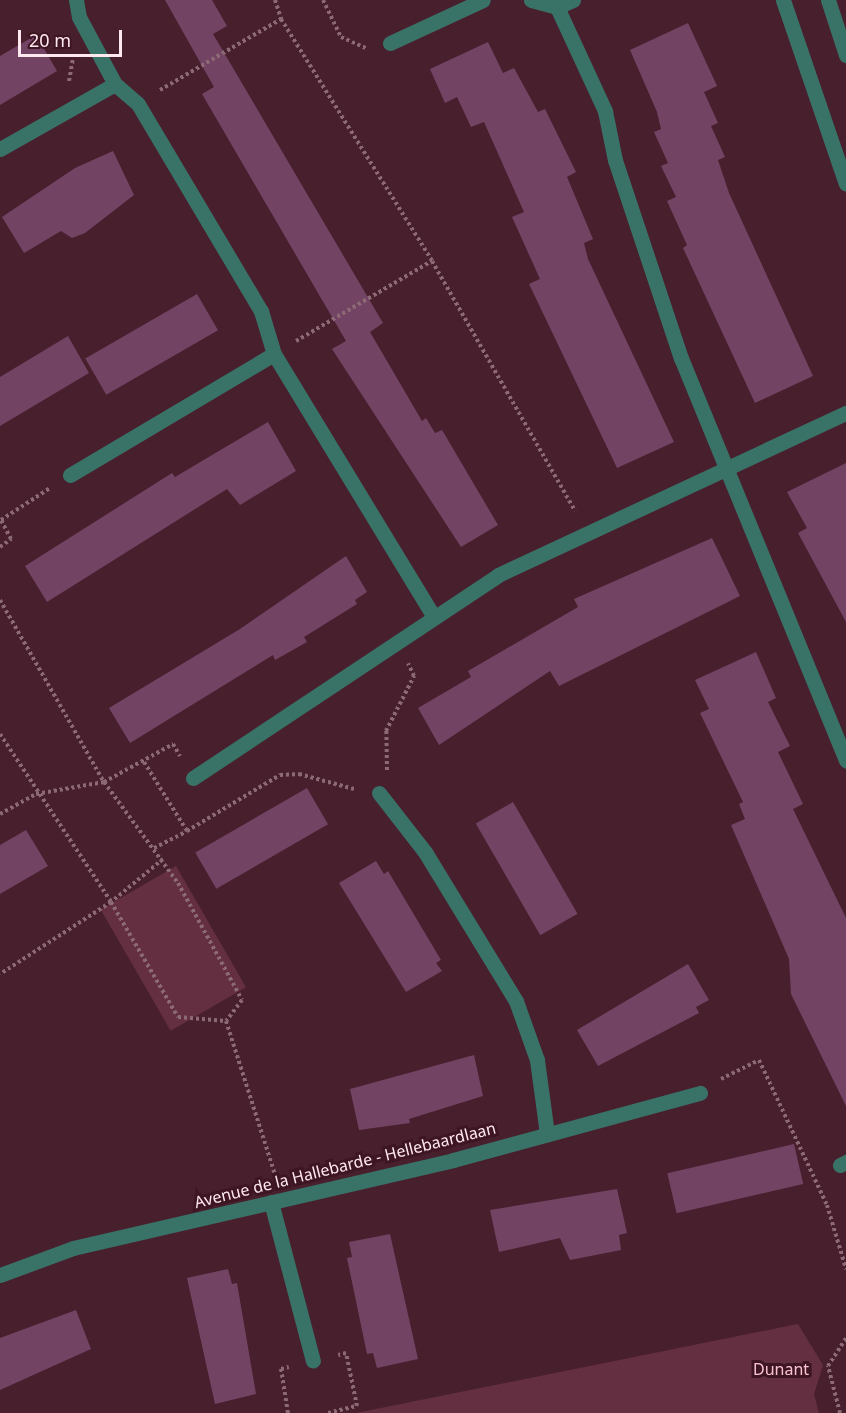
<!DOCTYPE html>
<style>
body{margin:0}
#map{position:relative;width:846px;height:1413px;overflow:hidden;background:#481f2d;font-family:"Noto Sans",sans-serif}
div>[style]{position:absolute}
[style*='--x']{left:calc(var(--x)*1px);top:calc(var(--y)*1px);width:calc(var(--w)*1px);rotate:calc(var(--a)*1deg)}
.green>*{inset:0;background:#642f41;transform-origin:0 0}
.building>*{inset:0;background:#734364;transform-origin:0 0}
.path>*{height:4px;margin-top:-2px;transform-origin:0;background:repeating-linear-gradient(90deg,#8c6a75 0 3px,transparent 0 6px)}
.service>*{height:15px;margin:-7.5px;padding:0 7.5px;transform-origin:7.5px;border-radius:7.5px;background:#397368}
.minor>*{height:15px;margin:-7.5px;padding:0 7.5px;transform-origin:7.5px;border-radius:7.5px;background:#397368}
.tertiary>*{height:15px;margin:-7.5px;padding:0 7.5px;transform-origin:7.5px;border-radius:7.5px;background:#397368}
span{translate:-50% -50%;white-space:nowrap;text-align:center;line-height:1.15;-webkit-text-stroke:6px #3d1523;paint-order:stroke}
.street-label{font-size:16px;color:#ffe8ee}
.park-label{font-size:16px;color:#fac2d1}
.scale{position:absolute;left:18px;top:30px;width:104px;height:27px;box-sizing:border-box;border:3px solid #ffe8ee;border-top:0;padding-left:8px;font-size:18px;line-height:21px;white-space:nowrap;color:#ffe8ee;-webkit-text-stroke:4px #3d1523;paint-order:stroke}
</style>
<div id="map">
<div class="green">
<div style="left:176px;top:866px;width:140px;height:87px;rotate:60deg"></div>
<div style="clip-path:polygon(798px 1324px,823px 1365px,814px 1394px,819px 1413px,356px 1413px)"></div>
</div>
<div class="building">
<div style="clip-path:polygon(165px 0,212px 0,227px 26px,213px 34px,383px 323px,370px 332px,422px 421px,426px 418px,435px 433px,442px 430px,498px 525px,461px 547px,332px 349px,346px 341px,202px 94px,214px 87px)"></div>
<div style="clip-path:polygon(688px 23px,717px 86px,704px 92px,718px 123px,711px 126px,725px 157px,718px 160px,729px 193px,813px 376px,755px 403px,683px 248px,687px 245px,667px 201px,676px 197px,661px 166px,668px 163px,654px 132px,661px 129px,657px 112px,630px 50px)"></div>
<div style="clip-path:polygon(36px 35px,57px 71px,0 105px,0 56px)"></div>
<div style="clip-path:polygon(488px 42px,503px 73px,514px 68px,538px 112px,545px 109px,576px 172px,567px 177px,593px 239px,584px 243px,588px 259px,674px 442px,617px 468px,529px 284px,540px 279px,512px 217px,524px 212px,484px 122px,471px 127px,457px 97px,445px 103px,430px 69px)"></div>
<div style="clip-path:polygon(113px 151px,134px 195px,85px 233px,72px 238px,61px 231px,24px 253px,2px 217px,75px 168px)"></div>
<div style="left:197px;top:294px;width:42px;height:129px;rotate:60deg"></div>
<div style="clip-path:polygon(68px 336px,89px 373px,0 426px,0 377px)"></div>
<div style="clip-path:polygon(268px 422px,296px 471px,240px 505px,227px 489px,47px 602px,25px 566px,172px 473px,175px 477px)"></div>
<div style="clip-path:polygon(846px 463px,846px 622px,798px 533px,807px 528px,787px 492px)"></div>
<div style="clip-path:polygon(712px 538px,740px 596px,559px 686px,550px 671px,439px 745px,418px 708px,471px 677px,468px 671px,578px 607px,574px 599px)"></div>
<div style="clip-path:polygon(346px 556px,367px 592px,355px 600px,357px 604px,304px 637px,307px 642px,275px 660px,273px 655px,130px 743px,109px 708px,240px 629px)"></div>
<div style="clip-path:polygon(756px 652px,776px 698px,768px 702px,790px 746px,778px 752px,803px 804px,793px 809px,846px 918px,846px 1106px,791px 994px,789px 959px,731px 825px,745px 819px,739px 804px,743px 802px,700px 713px,709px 709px,695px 680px)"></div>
<div style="left:307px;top:788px;width:42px;height:129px;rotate:60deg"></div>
<div style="left:513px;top:802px;width:129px;height:43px;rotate:60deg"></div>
<div style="clip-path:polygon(26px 830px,48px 866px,0 894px,0 845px)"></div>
<div style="clip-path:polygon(376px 861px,384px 874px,388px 871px,441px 960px,436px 963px,442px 971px,406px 992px,339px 883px)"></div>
<div style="clip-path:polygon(688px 964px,709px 1000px,696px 1007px,699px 1013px,598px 1066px,577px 1030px)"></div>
<div style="clip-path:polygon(474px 1055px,483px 1096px,409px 1119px,410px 1123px,359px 1130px,350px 1089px)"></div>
<div style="left:794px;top:1144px;width:41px;height:130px;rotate:77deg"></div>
<div style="clip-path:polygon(617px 1189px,627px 1233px,619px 1235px,621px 1250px,570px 1260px,560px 1238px,499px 1252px,490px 1210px)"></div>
<div style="clip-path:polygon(390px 1234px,418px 1359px,377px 1368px,373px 1353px,367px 1354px,347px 1258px,352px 1257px,349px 1242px)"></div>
<div style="clip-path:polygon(228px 1269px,232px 1284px,237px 1283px,256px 1394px,215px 1404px,187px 1278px)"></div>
<div style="clip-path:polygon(76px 1310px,91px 1349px,0 1390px,0 1338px)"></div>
</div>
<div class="path">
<div style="--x:275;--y:0;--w:20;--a:72"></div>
<div style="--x:281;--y:19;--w:285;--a:58"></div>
<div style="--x:432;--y:261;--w:288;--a:60.2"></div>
<div style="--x:323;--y:0;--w:41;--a:64.1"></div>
<div style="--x:341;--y:37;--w:27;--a:24"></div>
<div style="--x:69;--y:81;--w:22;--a:-80"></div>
<div style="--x:160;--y:90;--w:140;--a:-30.4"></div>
<div style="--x:296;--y:341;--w:158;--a:-30.5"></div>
<div style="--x:0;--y:547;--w:14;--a:-36"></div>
<div style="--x:11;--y:539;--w:21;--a:-118"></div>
<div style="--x:1;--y:520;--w:59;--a:-33.1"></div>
<div style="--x:0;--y:600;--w:210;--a:60.3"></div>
<div style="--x:104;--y:782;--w:125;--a:53.8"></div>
<div style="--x:178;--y:883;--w:133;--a:61.3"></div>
<div style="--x:242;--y:1000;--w:26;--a:127"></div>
<div style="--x:226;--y:1021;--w:162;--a:72.3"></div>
<div style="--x:0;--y:734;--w:201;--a:56.5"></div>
<div style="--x:111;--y:902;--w:132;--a:147"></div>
<div style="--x:144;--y:762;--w:81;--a:58.1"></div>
<div style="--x:187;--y:831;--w:109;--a:-31.1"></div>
<div style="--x:280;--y:775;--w:19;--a:-3"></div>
<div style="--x:299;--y:774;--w:57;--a:15.3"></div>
<div style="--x:387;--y:770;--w:39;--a:-91"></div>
<div style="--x:386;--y:731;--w:62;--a:-63"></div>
<div style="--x:414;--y:676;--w:14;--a:-115"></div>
<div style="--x:0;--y:814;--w:41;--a:-29.1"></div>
<div style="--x:36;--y:794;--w:69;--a:-10"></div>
<div style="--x:104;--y:782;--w:79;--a:-28.8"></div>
<div style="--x:173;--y:744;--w:14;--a:60"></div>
<div style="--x:154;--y:848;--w:37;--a:-27"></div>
<div style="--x:163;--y:859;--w:67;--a:140.4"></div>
<div style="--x:111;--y:902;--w:133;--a:59.8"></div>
<div style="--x:178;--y:1017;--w:48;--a:4.8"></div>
<div style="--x:721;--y:1079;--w:42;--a:-26.6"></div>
<div style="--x:759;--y:1060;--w:160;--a:64.9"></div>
<div style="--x:827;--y:1205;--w:67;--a:73.5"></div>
<div style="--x:288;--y:1413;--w:45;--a:-99"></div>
<div style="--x:281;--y:1369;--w:8;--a:-14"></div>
<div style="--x:328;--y:1413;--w:30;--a:-14"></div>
<div style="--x:357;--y:1406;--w:54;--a:-101.7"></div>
<div style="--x:346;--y:1353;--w:8;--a:166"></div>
<div style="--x:840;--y:1413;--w:49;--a:-104.3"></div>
<div style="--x:828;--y:1366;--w:33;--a:-57"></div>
</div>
<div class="service">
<div style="--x:531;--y:0;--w:27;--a:15"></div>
<div style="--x:828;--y:0;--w:58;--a:71.9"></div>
<div style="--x:390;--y:43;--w:102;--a:-24.8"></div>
</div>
<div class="minor">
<div style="--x:76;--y:0;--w:17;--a:80"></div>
<div style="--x:79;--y:17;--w:76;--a:61.8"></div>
<div style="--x:115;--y:84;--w:30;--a:41"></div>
<div style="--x:138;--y:104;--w:241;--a:59.3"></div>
<div style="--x:261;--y:311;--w:45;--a:73.2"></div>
<div style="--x:274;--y:354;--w:306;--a:58.7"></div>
<div style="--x:573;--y:0;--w:17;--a:156"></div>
<div style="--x:557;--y:7;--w:115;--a:65.2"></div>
<div style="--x:605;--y:111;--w:50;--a:78.5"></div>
<div style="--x:615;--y:160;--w:209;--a:71.6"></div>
<div style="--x:681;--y:358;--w:435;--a:67.7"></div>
<div style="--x:0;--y:149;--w:132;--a:-29.5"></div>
<div style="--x:70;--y:475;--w:237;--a:-30.7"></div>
<div style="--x:193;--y:778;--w:366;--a:-33.6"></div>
<div style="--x:498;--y:575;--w:384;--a:-25"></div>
<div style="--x:379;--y:793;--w:75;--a:52.1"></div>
<div style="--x:425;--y:852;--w:175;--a:58.6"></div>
<div style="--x:516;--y:1001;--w:63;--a:70.4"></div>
<div style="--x:537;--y:1060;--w:75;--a:82.3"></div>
<div style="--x:840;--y:1165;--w:7;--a:-27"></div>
<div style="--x:271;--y:1202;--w:164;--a:75.2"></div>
<div style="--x:0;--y:1275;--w:78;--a:-20.3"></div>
<div style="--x:73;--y:1248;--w:390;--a:-13"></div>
<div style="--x:453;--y:1160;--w:256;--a:-15.2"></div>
</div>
<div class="tertiary">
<div style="--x:783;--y:0;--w:194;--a:71.1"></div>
</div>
<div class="street-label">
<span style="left:345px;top:1165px;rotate:-14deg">Avenue de la Hallebarde - Hellebaardlaan</span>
</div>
<div class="park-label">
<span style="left:781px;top:1369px">Dunant</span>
</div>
<div class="scale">20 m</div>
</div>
